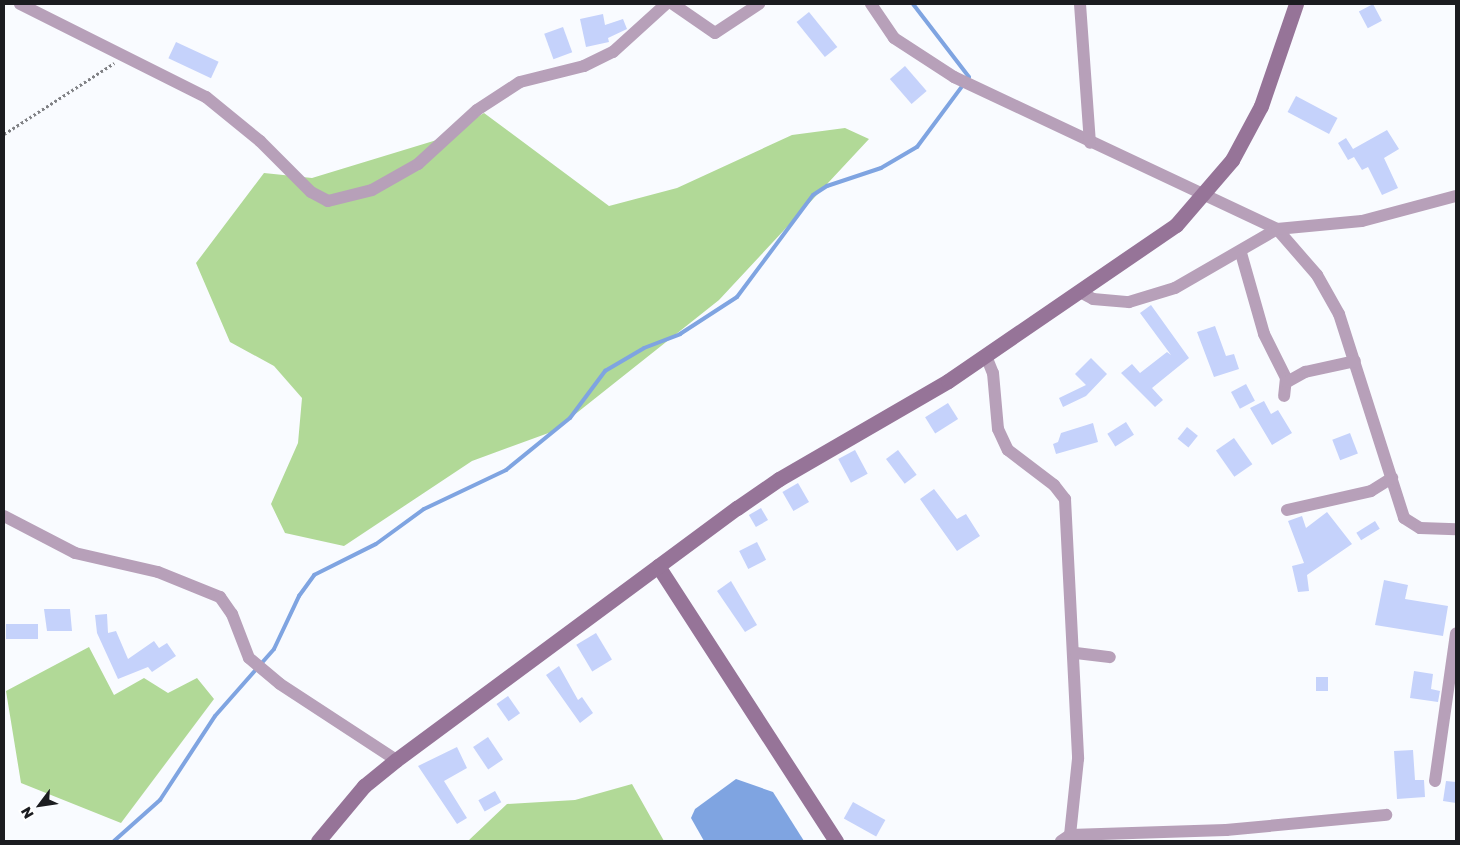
<!DOCTYPE html>
<style>
body{margin:0}
#map{position:relative;width:1460px;height:845px;overflow:hidden;background:#f9fbff;font-family:"Golos Text",sans-serif}
div>[style]{position:absolute}
[style*='--x']{left:calc(var(--x)*1px);top:calc(var(--y)*1px);width:calc(var(--w)*1px);rotate:calc(var(--a)*1deg)}
.forest>*{inset:0;background:#b1d997}
.water>*{inset:0;background:#7fa4e1}
.stream>*{height:4px;margin:-2px;padding:0 2px;transform-origin:2px;border-radius:2px;background:#7fa4e1}
.building>*{inset:0;background:#c5d2fb;transform-origin:0 0}
.path>*{height:2.5px;margin-top:-1.25px;transform-origin:0;background:repeating-linear-gradient(90deg,#808185 0 2.5px,transparent 0 5px)}
.street>*{height:12px;margin:-6px;padding:0 6px;transform-origin:6px;border-radius:6px;background:#b7a0b9}
.secondary>*{height:15px;margin:-7.5px;padding:0 7.5px;transform-origin:7.5px;border-radius:7.5px;background:#967498}
span{translate:-50% -50%;white-space:nowrap;text-align:center;line-height:1.15;-webkit-text-stroke:4.5px #fff;paint-order:stroke}
.frame{position:absolute;inset:0;border:5px solid #1b1c20;pointer-events:none}
.north{position:absolute;left:15px;top:780px;width:50px;height:50px;-webkit-text-stroke:4px #fff;paint-order:stroke;rotate:239deg;font-size:14px;font-weight:700;line-height:20px;text-align:center;color:#1b1c20}
.north::after{content:'';display:block;margin:auto;width:18px;height:22px;background:#1b1c20;clip-path:polygon(50% 0,100% 100%,50% 72%,0 100%)}
</style>
<div id="map">
<div class="forest">
<div style="clip-path:polygon(484px 113px,609px 206px,677px 188px,792px 135px,845px 128px,869px 139px,719px 300px,554px 431px,472px 461px,344px 546px,285px 533px,271px 504px,298px 443px,302px 398px,274px 366px,230px 342px,196px 263px,264px 173px,312px 178px,440px 139px)"></div>
<div style="clip-path:polygon(89px 647px,114px 695px,144px 678px,168px 693px,197px 678px,214px 699px,121px 823px,21px 783px,6px 691px)"></div>
<div style="clip-path:polygon(632px 784px,664px 841px,468px 841px,507px 804px,575px 800px)"></div>
</div>
<div class="water">
<div style="clip-path:polygon(736px 779px,773px 792px,804px 841px,704px 841px,691px 818px,695px 809px)"></div>
</div>
<div class="stream">
<div style="--x:114;--y:841;--w:62;--a:-41.7"></div>
<div style="--x:160;--y:800;--w:100;--a:-56.8"></div>
<div style="--x:215;--y:716;--w:89;--a:-48.6"></div>
<div style="--x:274;--y:649;--w:59;--a:-64.7"></div>
<div style="--x:299;--y:596;--w:26;--a:-54"></div>
<div style="--x:314;--y:575;--w:69;--a:-26.6"></div>
<div style="--x:376;--y:544;--w:59;--a:-36.1"></div>
<div style="--x:424;--y:509;--w:91;--a:-25.4"></div>
<div style="--x:506;--y:470;--w:82;--a:-39.1"></div>
<div style="--x:570;--y:418;--w:59;--a:-53.3"></div>
<div style="--x:605;--y:371;--w:45;--a:-30.5"></div>
<div style="--x:644;--y:348;--w:39;--a:-21"></div>
<div style="--x:680;--y:334;--w:68;--a:-33"></div>
<div style="--x:737;--y:297;--w:127;--a:-53.3"></div>
<div style="--x:813;--y:195;--w:17;--a:-33"></div>
<div style="--x:827;--y:186;--w:57;--a:-18.4"></div>
<div style="--x:881;--y:168;--w:42;--a:-30.3"></div>
<div style="--x:917;--y:147;--w:87;--a:-53.4"></div>
<div style="--x:969;--y:77;--w:92;--a:-127.5"></div>
</div>
<div class="building">
<div style="left:1373px;top:4px;width:19px;height:16px;rotate:62deg"></div>
<div style="left:809px;top:12px;width:45px;height:16px;rotate:51deg"></div>
<div style="clip-path:polygon(603px 14px,605px 25px,623px 19px,627px 29px,608px 38px,609px 42px,586px 47px,580px 19px)"></div>
<div style="left:563px;top:27px;width:27px;height:20px;rotate:70deg"></div>
<div style="left:176px;top:42px;width:47px;height:18px;rotate:25deg"></div>
<div style="left:905px;top:66px;width:33px;height:20px;rotate:49deg"></div>
<div style="left:1296px;top:96px;width:47px;height:18px;rotate:28deg"></div>
<div style="clip-path:polygon(1387px 130px,1399px 149px,1384px 158px,1398px 188px,1382px 195px,1368px 167px,1362px 170px,1354px 157px,1348px 160px,1338px 143px,1346px 138px,1353px 149px)"></div>
<div style="clip-path:polygon(1151px 305px,1189px 358px,1152px 388px,1163px 400px,1155px 407px,1121px 373px,1132px 364px,1140px 373px,1167px 352px,1171px 355px,1140px 313px)"></div>
<div style="clip-path:polygon(1215px 326px,1226px 356px,1234px 354px,1239px 369px,1214px 377px,1197px 332px)"></div>
<div style="clip-path:polygon(1091px 358px,1107px 374px,1086px 396px,1063px 407px,1059px 398px,1086px 385px,1075px 374px)"></div>
<div style="left:1246px;top:384px;width:19px;height:17px;rotate:62deg"></div>
<div style="clip-path:polygon(1264px 401px,1271px 414px,1278px 410px,1292px 433px,1272px 445px,1250px 408px)"></div>
<div style="left:948px;top:403px;width:19px;height:27px;rotate:58deg"></div>
<div style="left:1126px;top:422px;width:15px;height:22px;rotate:58deg"></div>
<div style="clip-path:polygon(1093px 423px,1098px 442px,1056px 454px,1053px 444px,1058px 442px,1061px 433px)"></div>
<div style="left:1187px;top:427px;width:14px;height:15px;rotate:39deg"></div>
<div style="left:1350px;top:433px;width:22px;height:19px;rotate:69deg"></div>
<div style="left:1234px;top:438px;width:32px;height:22px;rotate:55deg"></div>
<div style="left:855px;top:450px;width:27px;height:19px;rotate:62deg"></div>
<div style="left:898px;top:450px;width:31px;height:15px;rotate:53deg"></div>
<div style="left:798px;top:483px;width:22px;height:18px;rotate:60deg"></div>
<div style="clip-path:polygon(934px 489px,957px 519px,966px 514px,980px 536px,957px 551px,920px 499px)"></div>
<div style="left:761px;top:508px;width:14px;height:14px;rotate:60deg"></div>
<div style="clip-path:polygon(1327px 512px,1352px 544px,1307px 575px,1309px 591px,1298px 592px,1292px 566px,1304px 563px,1288px 521px,1302px 516px,1306px 528px)"></div>
<div style="left:1375px;top:521px;width:9px;height:22px;rotate:58deg"></div>
<div style="left:757px;top:542px;width:20px;height:20px;rotate:63deg"></div>
<div style="clip-path:polygon(1384px 580px,1408px 585px,1405px 599px,1448px 606px,1443px 636px,1375px 625px)"></div>
<div style="clip-path:polygon(731px 581px,757px 625px,745px 632px,717px 591px)"></div>
<div style="clip-path:polygon(44px 609px,70px 609px,72px 631px,47px 631px)"></div>
<div style="clip-path:polygon(107px 614px,108px 633px,116px 631px,128px 659px,154px 641px,159px 648px,167px 643px,176px 656px,152px 672px,148px 667px,118px 679px,97px 633px,95px 615px)"></div>
<div style="left:6px;top:624px;width:32px;height:15px"></div>
<div style="left:596px;top:633px;width:31px;height:23px;rotate:59deg"></div>
<div style="clip-path:polygon(559px 666px,578px 700px,582px 697px,593px 713px,580px 723px,546px 675px)"></div>
<div style="clip-path:polygon(1414px 671px,1433px 674px,1431px 689px,1440px 691px,1438px 702px,1410px 698px)"></div>
<div style="left:1316px;top:677px;width:12px;height:14px"></div>
<div style="left:508px;top:696px;width:21px;height:14px;rotate:55deg"></div>
<div style="left:488px;top:737px;width:27px;height:18px;rotate:56deg"></div>
<div style="clip-path:polygon(457px 747px,467px 768px,444px 781px,467px 818px,457px 824px,418px 766px)"></div>
<div style="clip-path:polygon(1413px 750px,1415px 780px,1424px 780px,1425px 797px,1397px 799px,1394px 751px)"></div>
<div style="clip-path:polygon(1446px 781px,1456px 782px,1456px 803px,1443px 801px)"></div>
<div style="left:495px;top:791px;width:13px;height:19px;rotate:61deg"></div>
<div style="left:853px;top:802px;width:37px;height:19px;rotate:29deg"></div>
</div>
<div class="path">
<div style="--x:4;--y:134;--w:131;--a:-32.8"></div>
</div>
<div class="street">
<div style="--x:20;--y:4;--w:208;--a:26.6"></div>
<div style="--x:206;--y:97;--w:70;--a:39.2"></div>
<div style="--x:260;--y:141;--w:72;--a:45"></div>
<div style="--x:311;--y:192;--w:19;--a:28"></div>
<div style="--x:328;--y:201;--w:45;--a:-14"></div>
<div style="--x:372;--y:190;--w:53;--a:-29.5"></div>
<div style="--x:418;--y:164;--w:80;--a:-42.5"></div>
<div style="--x:477;--y:110;--w:51;--a:-33.1"></div>
<div style="--x:520;--y:82;--w:66;--a:-14"></div>
<div style="--x:584;--y:66;--w:32;--a:-26"></div>
<div style="--x:613;--y:52;--w:72;--a:-42.2"></div>
<div style="--x:673;--y:4;--w:51;--a:34.6"></div>
<div style="--x:715;--y:33;--w:53;--a:-33.4"></div>
<div style="--x:871;--y:4;--w:41;--a:55.9"></div>
<div style="--x:894;--y:38;--w:72;--a:33"></div>
<div style="--x:954;--y:77;--w:357;--a:25.2"></div>
<div style="--x:1277;--y:229;--w:61;--a:49"></div>
<div style="--x:1317;--y:275;--w:45;--a:60.6"></div>
<div style="--x:1339;--y:314;--w:214;--a:72.3"></div>
<div style="--x:1404;--y:518;--w:19;--a:32"></div>
<div style="--x:1420;--y:528;--w:36;--a:2"></div>
<div style="--x:1080;--y:4;--w:139;--a:85.9"></div>
<div style="--x:1241;--y:253;--w:84;--a:74.1"></div>
<div style="--x:1264;--y:334;--w:49;--a:63.4"></div>
<div style="--x:1286;--y:378;--w:18;--a:96"></div>
<div style="--x:1080;--y:292;--w:15;--a:28"></div>
<div style="--x:1093;--y:299;--w:36;--a:5"></div>
<div style="--x:1129;--y:302;--w:48;--a:-16.9"></div>
<div style="--x:1175;--y:288;--w:118;--a:-30"></div>
<div style="--x:1277;--y:229;--w:85;--a:-5.4"></div>
<div style="--x:1362;--y:221;--w:97;--a:-14.9"></div>
<div style="--x:986;--y:356;--w:18;--a:68"></div>
<div style="--x:993;--y:373;--w:56;--a:84.9"></div>
<div style="--x:998;--y:429;--w:23;--a:65"></div>
<div style="--x:1008;--y:450;--w:58;--a:37.3"></div>
<div style="--x:1054;--y:485;--w:18;--a:52"></div>
<div style="--x:1065;--y:499;--w:260;--a:87.1"></div>
<div style="--x:1078;--y:759;--w:76;--a:96"></div>
<div style="--x:1070;--y:835;--w:11;--a:146"></div>
<div style="--x:1287;--y:382;--w:21;--a:-29"></div>
<div style="--x:1305;--y:372;--w:51;--a:-12.4"></div>
<div style="--x:1287;--y:510;--w:86;--a:-12.7"></div>
<div style="--x:1371;--y:491;--w:25;--a:-32"></div>
<div style="--x:4;--y:516;--w:80;--a:27.5"></div>
<div style="--x:75;--y:553;--w:85;--a:12.9"></div>
<div style="--x:158;--y:572;--w:67;--a:22"></div>
<div style="--x:220;--y:597;--w:21;--a:55"></div>
<div style="--x:232;--y:614;--w:47;--a:68.9"></div>
<div style="--x:249;--y:658;--w:40;--a:40"></div>
<div style="--x:280;--y:684;--w:139;--a:33.2"></div>
<div style="--x:1076;--y:653;--w:34;--a:7"></div>
<div style="--x:1435;--y:781;--w:149;--a:-81.9"></div>
<div style="--x:1070;--y:835;--w:156;--a:-1.8"></div>
<div style="--x:1226;--y:830;--w:161;--a:-5.4"></div>
</div>
<div class="secondary">
<div style="--x:658;--y:566;--w:328;--a:57.1"></div>
<div style="--x:318;--y:841;--w:72;--a:-50.1"></div>
<div style="--x:364;--y:786;--w:41;--a:-39.1"></div>
<div style="--x:396;--y:760;--w:424;--a:-36.5"></div>
<div style="--x:737;--y:508;--w:51;--a:-34.6"></div>
<div style="--x:779;--y:479;--w:195;--a:-30.1"></div>
<div style="--x:948;--y:381;--w:276;--a:-34.4"></div>
<div style="--x:1176;--y:225;--w:86;--a:-49.3"></div>
<div style="--x:1232;--y:160;--w:61;--a:-61.8"></div>
<div style="--x:1261;--y:106;--w:108;--a:-71.1"></div>
</div>
<div class="frame"></div>
<div class="north">N</div>
</div>
